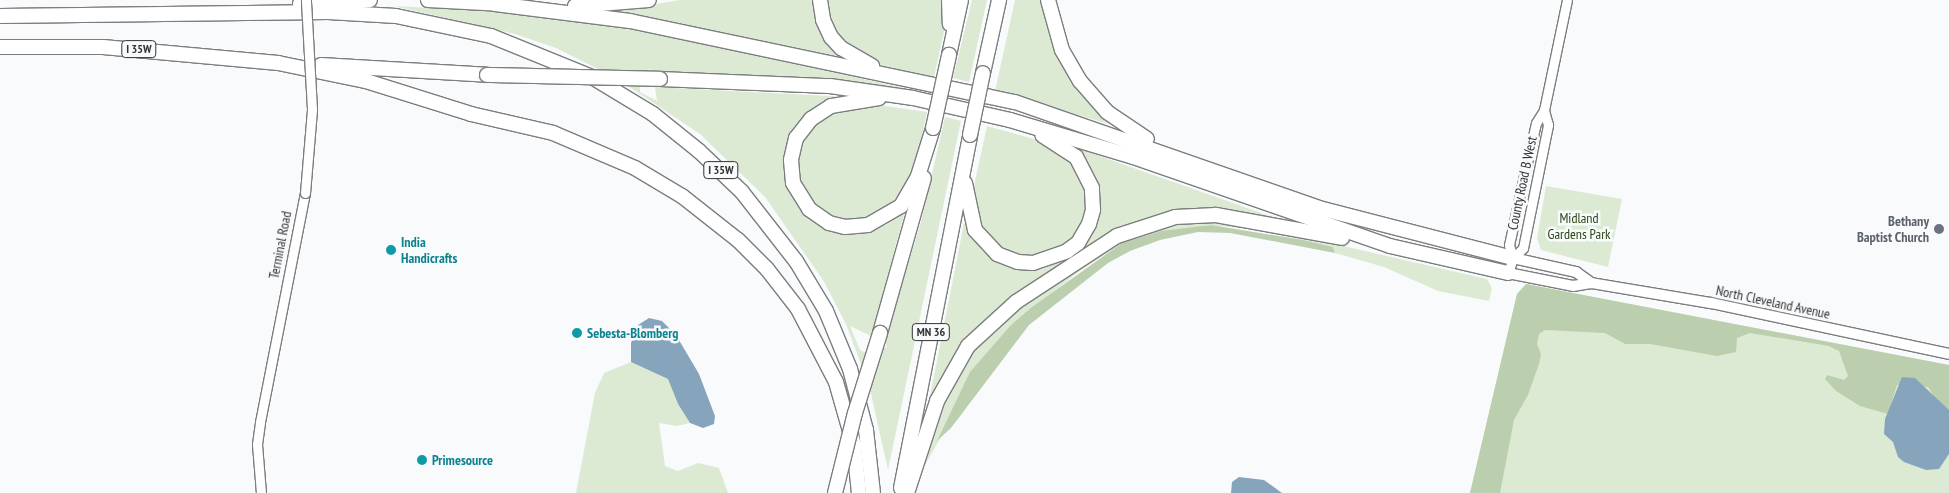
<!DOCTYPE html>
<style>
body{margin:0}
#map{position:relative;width:1949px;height:493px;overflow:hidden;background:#f8fafc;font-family:"PT Sans Narrow",sans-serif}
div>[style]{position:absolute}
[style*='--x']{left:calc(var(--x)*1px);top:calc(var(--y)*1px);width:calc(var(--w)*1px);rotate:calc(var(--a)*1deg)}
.green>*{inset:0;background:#dcead3}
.forest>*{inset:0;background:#bbcfae}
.water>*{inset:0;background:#87a4bd}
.roads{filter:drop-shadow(1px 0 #7c7d7f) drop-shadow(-1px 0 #7c7d7f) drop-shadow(0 1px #7c7d7f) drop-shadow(0 -1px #7c7d7f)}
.tertiary>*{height:9px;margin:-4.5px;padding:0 4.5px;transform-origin:4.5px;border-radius:4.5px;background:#fff}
.secondary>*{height:10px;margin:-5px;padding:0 5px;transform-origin:5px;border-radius:5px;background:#fff}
.motorway>*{height:14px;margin:-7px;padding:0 7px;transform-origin:7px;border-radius:7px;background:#fff}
.bridges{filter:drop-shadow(1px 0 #7c7d7f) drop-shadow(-1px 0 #7c7d7f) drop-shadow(0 1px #7c7d7f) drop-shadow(0 -1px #7c7d7f)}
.tertiary-bridge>*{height:9px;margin:-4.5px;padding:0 4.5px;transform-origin:4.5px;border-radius:4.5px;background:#fff}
.motorway-bridge>*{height:14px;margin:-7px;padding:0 7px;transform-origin:7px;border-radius:7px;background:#fff}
.dots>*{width:14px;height:14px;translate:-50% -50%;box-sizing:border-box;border:2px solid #f8fafc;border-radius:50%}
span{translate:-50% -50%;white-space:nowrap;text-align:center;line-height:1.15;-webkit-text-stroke:5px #f8fafc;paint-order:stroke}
.shield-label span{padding:1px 4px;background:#f8fafc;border:1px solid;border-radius:4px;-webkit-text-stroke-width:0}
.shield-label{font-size:12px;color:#323334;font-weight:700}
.street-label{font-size:14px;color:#323334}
.park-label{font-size:14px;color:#2b4515}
.worship-label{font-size:14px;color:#5b616d;font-weight:700}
.right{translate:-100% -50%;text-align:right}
.culture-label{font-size:14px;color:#0d838f;font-weight:700}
.left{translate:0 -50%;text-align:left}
</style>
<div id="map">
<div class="green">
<div style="clip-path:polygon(680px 0,816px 0,843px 57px,615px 13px,615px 11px)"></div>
<div style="clip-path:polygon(825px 0,944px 0,945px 27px,934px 77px,876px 64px,850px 51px,830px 26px)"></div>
<div style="clip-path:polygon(972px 0,987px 0,969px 82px,953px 78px)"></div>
<div style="clip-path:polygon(1015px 0,1043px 0,1053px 42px,1109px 124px,995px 91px)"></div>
<div style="clip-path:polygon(394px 6px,505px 12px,626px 27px,913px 90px,812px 78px,656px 73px,650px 69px,640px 73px,604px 72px,556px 48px,515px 34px)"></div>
<div style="clip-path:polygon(628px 86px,640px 86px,640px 92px,657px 101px,655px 87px,848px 97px,802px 121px,791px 193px,805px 213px,868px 231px,886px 225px,905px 211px,871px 336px,850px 326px,860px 350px,866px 353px,862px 367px,846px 324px,823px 280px,765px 197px,700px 134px)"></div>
<div style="clip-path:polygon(872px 104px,927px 112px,916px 163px,902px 196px,887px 212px,845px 222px,818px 211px,795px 174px,803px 135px,832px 110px)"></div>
<div style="clip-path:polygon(945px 117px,961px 121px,888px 470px,870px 389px,883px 348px,887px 347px,885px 340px,921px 222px)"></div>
<div style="clip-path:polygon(987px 126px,1041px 141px,1070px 160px,1087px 189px,1086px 219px,1073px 241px,1047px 258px,1012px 257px,980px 231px,972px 195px)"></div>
<div style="clip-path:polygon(1074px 147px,1284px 221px,1170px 214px,995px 312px,955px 356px,928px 406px,964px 223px,983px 251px,1016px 268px,1043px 269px,1073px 255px,1086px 241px,1095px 223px)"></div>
<div style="clip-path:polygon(1546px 186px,1622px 199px,1608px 267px,1541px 250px,1537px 238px)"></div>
<div style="clip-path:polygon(1208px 220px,1243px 223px,1487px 279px,1492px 288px,1489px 301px,1438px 291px,1384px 267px,1335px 253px,1333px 247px,1258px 230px,1210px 225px,1143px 235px,1115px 248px,1081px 270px,1010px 326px,989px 351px,924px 467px,940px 409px,973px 350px,1010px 312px,1114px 244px,1172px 223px)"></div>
<div style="clip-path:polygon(1526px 284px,1949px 365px,1949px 493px,1470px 493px,1517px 294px)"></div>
<div style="clip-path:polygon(631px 362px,668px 379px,678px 404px,690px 423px,677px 426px,659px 423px,665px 466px,678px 471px,698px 463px,719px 468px,728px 493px,576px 493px,595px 393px,604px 373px)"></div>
</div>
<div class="forest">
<div style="clip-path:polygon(1211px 225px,1303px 240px,1333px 247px,1335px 253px,1230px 233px,1198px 232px,1160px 240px,1130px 251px,1108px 263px,1029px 325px,951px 428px,937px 441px,970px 372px,1010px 326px,1032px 307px,1122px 243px,1161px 231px)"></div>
<div style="clip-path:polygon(1526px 284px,1949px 365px,1949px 410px,1937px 401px,1928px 387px,1897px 385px,1888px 414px,1860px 406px,1836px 391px,1825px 379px,1827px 375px,1844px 380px,1848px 376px,1839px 351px,1829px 346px,1750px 333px,1737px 338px,1736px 352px,1717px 356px,1650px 344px,1625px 344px,1605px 333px,1545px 330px,1539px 334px,1537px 344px,1541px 354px,1539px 364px,1528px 395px,1514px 420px,1500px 493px,1470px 493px,1517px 294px)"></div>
</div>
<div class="water">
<div style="clip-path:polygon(649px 318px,662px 321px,676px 335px,699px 374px,715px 416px,714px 424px,703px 428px,690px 423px,678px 404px,668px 379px,631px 362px,631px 343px,638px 325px)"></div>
<div style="clip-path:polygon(1902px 377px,1915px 378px,1949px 410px,1949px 454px,1939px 469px,1926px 470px,1904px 462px,1898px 457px,1893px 442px,1884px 434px,1885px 419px)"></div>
<div style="clip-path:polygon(1239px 477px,1264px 480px,1282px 493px,1231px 493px,1232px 482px)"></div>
</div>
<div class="roads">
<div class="tertiary">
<div style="--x:1513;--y:258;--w:14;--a:-107"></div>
<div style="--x:1509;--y:245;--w:66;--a:-77.8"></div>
<div style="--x:1523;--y:180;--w:58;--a:-77.2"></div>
<div style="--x:1536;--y:123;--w:15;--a:-58"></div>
<div style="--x:1544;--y:110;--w:112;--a:-78.2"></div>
<div style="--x:1508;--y:273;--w:16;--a:-72"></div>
<div style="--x:1513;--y:258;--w:14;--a:-45"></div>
<div style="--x:1523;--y:248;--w:126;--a:-78.5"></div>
<div style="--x:1548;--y:125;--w:16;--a:-105"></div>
<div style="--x:261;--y:493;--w:49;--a:-94.7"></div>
<div style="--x:257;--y:444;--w:22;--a:-82"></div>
<div style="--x:260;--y:422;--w:233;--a:-78.9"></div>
</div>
<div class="secondary">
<div style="--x:1513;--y:258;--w:65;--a:12.5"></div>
<div style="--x:1576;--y:272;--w:19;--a:36"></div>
<div style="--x:1508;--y:273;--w:66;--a:11.3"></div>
<div style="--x:1573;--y:286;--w:18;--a:-9"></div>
<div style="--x:1591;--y:283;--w:122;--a:9.5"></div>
<div style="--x:1711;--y:303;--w:243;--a:12.1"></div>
</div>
<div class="motorway">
<div style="--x:428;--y:0;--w:75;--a:3.1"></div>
<div style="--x:820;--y:0;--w:20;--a:81"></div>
<div style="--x:823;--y:20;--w:19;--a:65"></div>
<div style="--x:831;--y:37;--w:15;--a:48"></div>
<div style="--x:841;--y:48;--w:36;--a:30"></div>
<div style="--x:949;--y:0;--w:24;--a:88"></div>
<div style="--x:1048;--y:0;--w:52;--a:74.4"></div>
<div style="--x:1062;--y:50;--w:36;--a:60"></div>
<div style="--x:1080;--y:81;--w:41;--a:48.9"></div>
<div style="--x:1107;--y:112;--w:48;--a:34"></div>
<div style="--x:300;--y:4;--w:70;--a:-3.3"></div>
<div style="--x:495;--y:4;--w:136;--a:7.2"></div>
<div style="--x:630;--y:21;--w:393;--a:11.9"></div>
<div style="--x:1015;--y:102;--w:322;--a:19.2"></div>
<div style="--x:1319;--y:208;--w:200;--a:14.5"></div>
<div style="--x:575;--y:6;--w:74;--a:-4.6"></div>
<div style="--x:0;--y:16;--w:328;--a:-0.7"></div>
<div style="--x:328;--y:12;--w:68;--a:3.4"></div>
<div style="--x:396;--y:16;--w:97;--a:11.9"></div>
<div style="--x:491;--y:36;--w:109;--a:22.1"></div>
<div style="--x:592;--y:77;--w:71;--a:31.2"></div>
<div style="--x:653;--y:114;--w:59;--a:38.8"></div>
<div style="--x:699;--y:151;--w:59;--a:43.6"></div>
<div style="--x:742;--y:192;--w:88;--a:52"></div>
<div style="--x:796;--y:261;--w:58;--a:59"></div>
<div style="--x:826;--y:311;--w:63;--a:67.5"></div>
<div style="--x:850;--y:369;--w:63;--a:75.3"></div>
<div style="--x:866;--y:430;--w:63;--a:83.7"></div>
<div style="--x:0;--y:47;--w:103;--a:0"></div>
<div style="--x:103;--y:47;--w:176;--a:5.2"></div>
<div style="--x:278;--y:63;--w:90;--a:11.6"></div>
<div style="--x:366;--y:81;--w:110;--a:17.4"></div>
<div style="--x:471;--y:114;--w:84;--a:13"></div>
<div style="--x:553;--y:133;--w:89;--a:23.1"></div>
<div style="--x:635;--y:168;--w:55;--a:30.8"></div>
<div style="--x:682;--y:196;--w:71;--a:38.2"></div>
<div style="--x:738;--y:240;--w:41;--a:45"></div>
<div style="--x:767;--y:269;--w:51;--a:52.2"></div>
<div style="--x:798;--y:309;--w:82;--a:62.5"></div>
<div style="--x:836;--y:382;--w:66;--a:74.1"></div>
<div style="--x:854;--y:445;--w:48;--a:84.1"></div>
<div style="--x:949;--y:55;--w:56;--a:-77.7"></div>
<div style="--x:321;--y:65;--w:166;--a:3.4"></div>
<div style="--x:983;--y:73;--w:75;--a:-77.6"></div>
<div style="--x:660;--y:79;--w:170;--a:2.4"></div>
<div style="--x:830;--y:86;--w:84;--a:8.2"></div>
<div style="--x:913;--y:98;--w:99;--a:12.8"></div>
<div style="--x:1010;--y:120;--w:128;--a:16.7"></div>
<div style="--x:1133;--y:157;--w:272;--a:19.1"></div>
<div style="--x:1390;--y:246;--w:121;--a:12.9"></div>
<div style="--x:879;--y:98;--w:49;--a:170.5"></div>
<div style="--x:831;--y:106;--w:24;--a:147"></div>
<div style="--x:811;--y:119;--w:24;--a:128"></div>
<div style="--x:796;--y:138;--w:23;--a:103"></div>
<div style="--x:791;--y:160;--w:23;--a:85"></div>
<div style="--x:793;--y:183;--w:31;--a:58"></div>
<div style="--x:809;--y:209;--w:24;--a:35"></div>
<div style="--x:829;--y:223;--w:16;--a:14"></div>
<div style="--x:845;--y:227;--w:23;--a:-5"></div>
<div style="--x:868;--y:225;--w:38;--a:-30"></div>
<div style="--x:901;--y:206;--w:34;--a:-60"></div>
<div style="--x:918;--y:176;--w:50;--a:-72.6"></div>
<div style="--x:965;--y:183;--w:48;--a:78"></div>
<div style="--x:975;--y:230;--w:33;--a:47"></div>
<div style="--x:997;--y:254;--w:22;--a:21"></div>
<div style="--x:1018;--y:262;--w:15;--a:4"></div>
<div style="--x:1033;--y:263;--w:36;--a:-19"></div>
<div style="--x:1067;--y:251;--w:14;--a:-36"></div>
<div style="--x:1078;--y:243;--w:22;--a:-60"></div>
<div style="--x:1089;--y:224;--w:15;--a:-74"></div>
<div style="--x:1093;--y:210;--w:22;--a:-93"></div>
<div style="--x:1092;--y:188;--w:35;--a:-117"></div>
<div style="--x:1076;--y:157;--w:40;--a:-147.1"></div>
<div style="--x:880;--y:333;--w:161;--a:-74.2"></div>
<div style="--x:901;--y:488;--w:360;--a:-78.9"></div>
<div style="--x:907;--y:493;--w:97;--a:-71.9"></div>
<div style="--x:937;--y:401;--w:63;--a:-60.6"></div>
<div style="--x:968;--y:346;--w:65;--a:-42.5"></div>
<div style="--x:1016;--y:302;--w:121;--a:-33.2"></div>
<div style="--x:1117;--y:236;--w:61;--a:-18.1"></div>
<div style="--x:1175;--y:217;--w:41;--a:-2.8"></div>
<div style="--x:1216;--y:215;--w:128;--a:10.3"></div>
</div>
</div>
<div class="bridges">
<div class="tertiary-bridge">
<div style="--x:305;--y:193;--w:84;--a:-85.2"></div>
<div style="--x:312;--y:109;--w:109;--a:-93.2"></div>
</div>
<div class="motorway-bridge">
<div style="--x:487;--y:75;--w:173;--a:1.3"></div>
<div style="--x:933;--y:128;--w:75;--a:-77.6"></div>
<div style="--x:970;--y:135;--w:63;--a:-78.2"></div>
<div style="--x:835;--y:493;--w:82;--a:-76"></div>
<div style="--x:855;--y:413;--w:84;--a:-72.6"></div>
</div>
</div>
<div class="dots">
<div style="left:1939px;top:229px;background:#6b7280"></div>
<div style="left:391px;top:250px;background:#0f9aa8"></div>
<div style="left:577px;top:333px;background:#0f9aa8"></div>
<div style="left:422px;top:460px;background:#0f9aa8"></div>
</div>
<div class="shield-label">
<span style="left:139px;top:49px">I 35W</span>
<span style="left:721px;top:170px">I 35W</span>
<span style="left:931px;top:332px">MN 36</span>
</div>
<div class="street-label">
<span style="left:1522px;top:183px;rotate:-78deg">County Road B West</span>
<span style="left:280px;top:245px;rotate:-79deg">Terminal Road</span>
<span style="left:1773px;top:302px;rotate:12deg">North Cleveland Avenue</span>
</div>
<div class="park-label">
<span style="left:1579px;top:226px">Midland<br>Gardens Park</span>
</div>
<div class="worship-label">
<span class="right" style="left:1929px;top:229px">Bethany<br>Baptist Church</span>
</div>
<div class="culture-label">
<span class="left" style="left:401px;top:250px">India<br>Handicrafts</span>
<span class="left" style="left:587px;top:333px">Sebesta-Blomberg</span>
<span class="left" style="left:432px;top:460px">Primesource</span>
</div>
</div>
